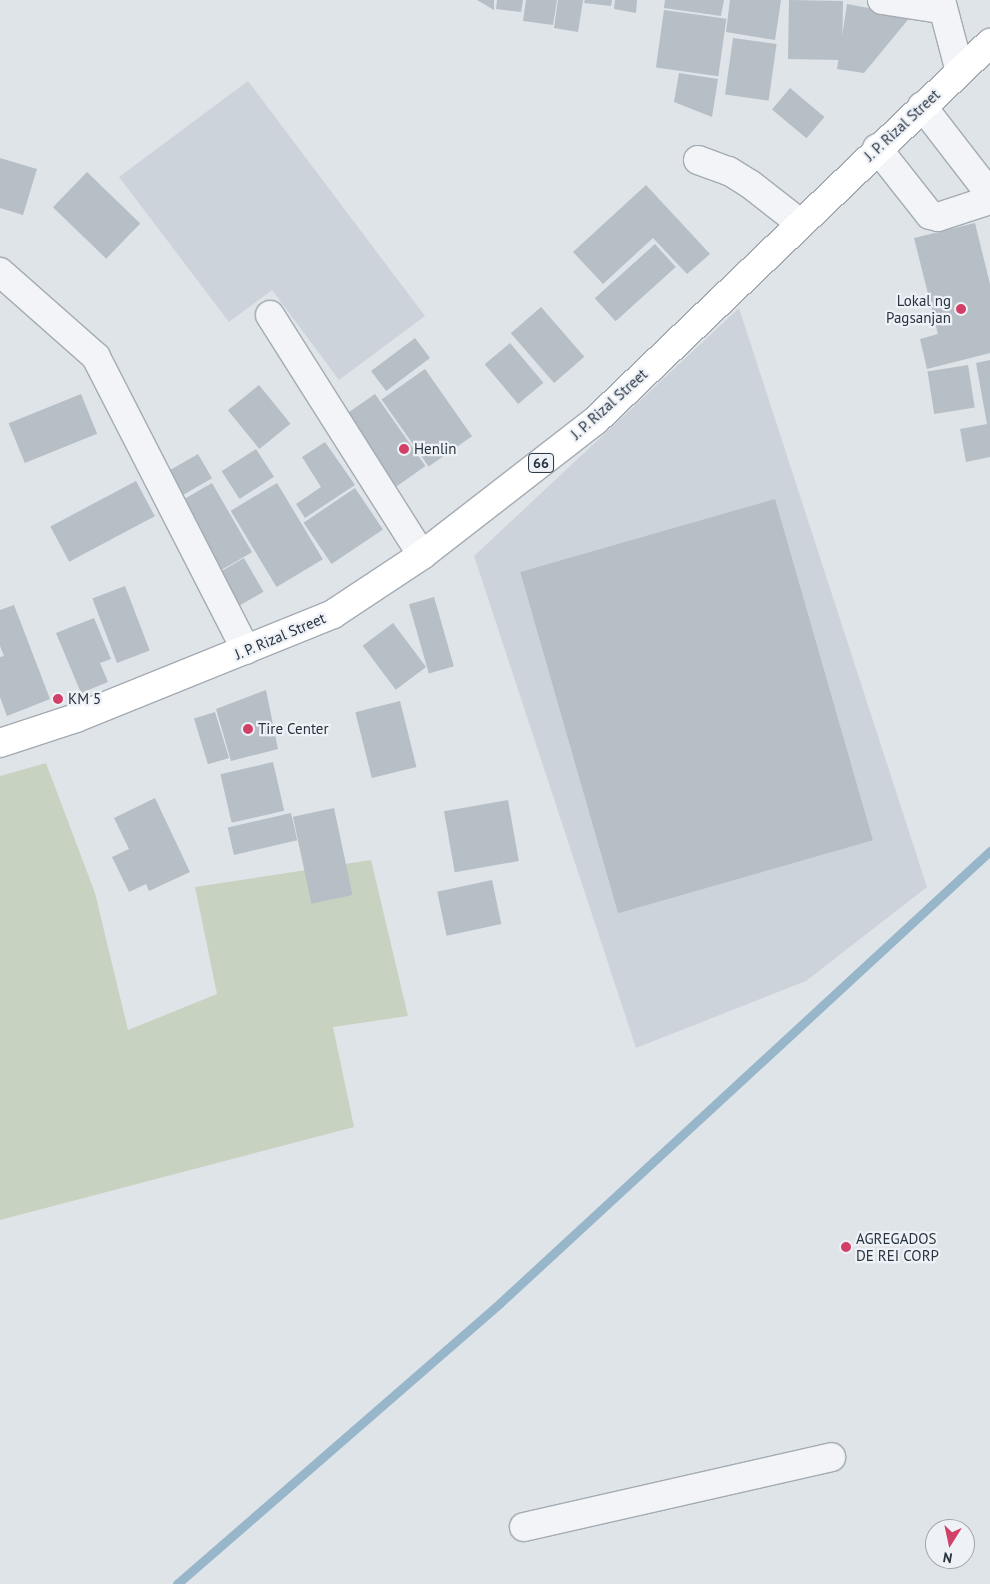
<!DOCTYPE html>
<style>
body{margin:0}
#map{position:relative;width:990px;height:1584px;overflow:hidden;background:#dfe4e9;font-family:"PT Sans",sans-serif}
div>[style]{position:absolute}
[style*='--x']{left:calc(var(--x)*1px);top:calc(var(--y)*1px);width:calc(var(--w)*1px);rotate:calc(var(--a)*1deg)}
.built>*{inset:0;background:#cdd3db}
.green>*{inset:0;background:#c7d3c0}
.stream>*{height:9px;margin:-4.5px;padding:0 4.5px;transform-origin:4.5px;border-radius:4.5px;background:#98b6ca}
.building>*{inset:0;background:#b6bec6;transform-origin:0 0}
.roads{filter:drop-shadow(1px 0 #a4abb3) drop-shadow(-1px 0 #a4abb3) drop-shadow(0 1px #a4abb3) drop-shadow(0 -1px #a4abb3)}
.minor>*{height:28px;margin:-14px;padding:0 14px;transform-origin:14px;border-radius:14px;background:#f2f4f7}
.major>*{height:28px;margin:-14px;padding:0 14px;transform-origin:14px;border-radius:14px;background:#fff}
.dots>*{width:14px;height:14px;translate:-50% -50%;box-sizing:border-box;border:2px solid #eef2f6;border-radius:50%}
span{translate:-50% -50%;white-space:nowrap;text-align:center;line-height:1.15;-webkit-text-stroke:4.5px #eef2f6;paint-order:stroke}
.shield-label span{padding:1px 4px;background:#eef2f6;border:1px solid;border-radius:4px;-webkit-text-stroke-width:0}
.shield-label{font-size:14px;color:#273340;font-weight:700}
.street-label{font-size:15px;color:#273340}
.poi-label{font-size:15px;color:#273340}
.right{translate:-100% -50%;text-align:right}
.left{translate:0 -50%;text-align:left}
.north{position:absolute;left:925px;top:1519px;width:50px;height:50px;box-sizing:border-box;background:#eef2f6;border:1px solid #9ea6ad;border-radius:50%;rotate:190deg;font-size:14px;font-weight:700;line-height:20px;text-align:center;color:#273340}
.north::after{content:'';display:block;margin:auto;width:18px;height:22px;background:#d23f67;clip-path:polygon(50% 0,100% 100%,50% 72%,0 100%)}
</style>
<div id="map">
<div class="built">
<div style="clip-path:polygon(248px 81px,425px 316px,339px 380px,272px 290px,229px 322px,119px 177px)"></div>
<div style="clip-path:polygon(739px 308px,927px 887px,806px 981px,636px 1048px,474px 556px)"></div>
</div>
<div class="green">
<div style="clip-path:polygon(46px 763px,95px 893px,128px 1030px,217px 994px,195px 887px,371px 860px,408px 1016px,333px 1027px,354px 1127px,0 1220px,0 776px)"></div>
</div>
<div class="stream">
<div style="--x:177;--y:1584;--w:428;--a:-41"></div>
<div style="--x:500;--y:1303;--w:667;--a:-42.69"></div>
</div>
<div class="building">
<div style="clip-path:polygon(477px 0,494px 0,494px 10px)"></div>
<div style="clip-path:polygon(497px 0,523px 0,521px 12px,496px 9px)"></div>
<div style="clip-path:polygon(526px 0,557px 0,553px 25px,523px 21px)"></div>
<div style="clip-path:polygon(558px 0,583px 0,578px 32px,554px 28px)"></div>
<div style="clip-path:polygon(585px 0,612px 0,611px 6px,584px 3px)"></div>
<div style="clip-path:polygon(615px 0,637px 0,636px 13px,614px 9px)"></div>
<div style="clip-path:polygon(665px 0,724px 0,721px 16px,664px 8px)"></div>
<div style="clip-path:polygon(730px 0,781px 0,775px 40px,726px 32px)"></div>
<div style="left:789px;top:0;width:54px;height:59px;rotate:1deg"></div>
<div style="clip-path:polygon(847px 4px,911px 16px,864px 73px,837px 69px)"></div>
<div style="left:664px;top:10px;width:63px;height:58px;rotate:8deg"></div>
<div style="left:733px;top:38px;width:44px;height:57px;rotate:8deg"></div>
<div style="clip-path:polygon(679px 73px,718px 79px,712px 117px,674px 102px)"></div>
<div style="left:790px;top:88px;width:45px;height:28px;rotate:40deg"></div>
<div style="clip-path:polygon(0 158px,37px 169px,23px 215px,0 208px)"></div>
<div style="left:87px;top:172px;width:74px;height:49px;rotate:44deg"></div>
<div style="clip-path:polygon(646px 185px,710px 254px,687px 274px,653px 238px,603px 284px,573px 252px)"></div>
<div style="clip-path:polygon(975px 223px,990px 284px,990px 353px,927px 369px,920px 339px,938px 334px,914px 238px)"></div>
<div style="left:655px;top:244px;width:31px;height:81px;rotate:48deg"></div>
<div style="left:541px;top:307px;width:66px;height:40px;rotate:49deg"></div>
<div style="left:415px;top:338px;width:25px;height:55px;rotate:53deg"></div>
<div style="left:510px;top:343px;width:52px;height:33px;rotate:50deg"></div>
<div style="clip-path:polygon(990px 360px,990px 457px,966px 462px,960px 429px,987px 424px,976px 363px)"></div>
<div style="left:968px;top:365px;width:43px;height:41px;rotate:81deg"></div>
<div style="left:425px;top:369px;width:82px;height:53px;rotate:55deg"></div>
<div style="left:259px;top:385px;width:50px;height:40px;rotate:51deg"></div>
<div style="left:81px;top:394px;width:43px;height:78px;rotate:68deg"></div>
<div style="left:375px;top:394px;width:88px;height:39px;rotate:55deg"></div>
<div style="clip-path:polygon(325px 442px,355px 485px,305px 518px,296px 504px,321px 487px,302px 457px)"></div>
<div style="left:256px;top:449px;width:33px;height:41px;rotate:57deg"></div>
<div style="left:198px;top:454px;width:28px;height:51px;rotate:60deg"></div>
<div style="left:136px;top:481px;width:40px;height:97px;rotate:62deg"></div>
<div style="left:212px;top:483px;width:80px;height:49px;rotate:60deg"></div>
<div style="left:277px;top:483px;width:89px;height:54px;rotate:59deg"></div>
<div style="left:355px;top:488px;width:50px;height:62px;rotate:56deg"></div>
<div style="left:775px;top:499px;width:355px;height:265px;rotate:74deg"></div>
<div style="left:244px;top:558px;width:39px;height:34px;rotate:60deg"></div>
<div style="left:125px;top:586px;width:69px;height:35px;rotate:69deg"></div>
<div style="left:434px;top:597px;width:72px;height:26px;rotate:74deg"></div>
<div style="clip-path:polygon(14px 605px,50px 699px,7px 716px,0 697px,0 657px,4px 656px,0 646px,0 610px)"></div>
<div style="clip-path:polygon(94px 618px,111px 659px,100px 663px,108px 682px,81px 693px,56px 633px)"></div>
<div style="left:393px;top:623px;width:55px;height:38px;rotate:53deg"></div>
<div style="clip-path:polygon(266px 690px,278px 749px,231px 761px,216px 709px)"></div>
<div style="left:400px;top:701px;width:68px;height:46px;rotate:76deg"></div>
<div style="left:215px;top:712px;width:48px;height:22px;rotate:73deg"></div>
<div style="left:273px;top:762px;width:50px;height:54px;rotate:77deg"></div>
<div style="clip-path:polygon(155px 798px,190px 872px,149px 891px,146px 884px,129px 892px,112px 857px,129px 849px,114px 818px)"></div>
<div style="left:508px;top:800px;width:62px;height:65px;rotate:80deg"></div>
<div style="left:334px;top:808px;width:89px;height:42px;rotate:78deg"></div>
<div style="left:291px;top:813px;width:28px;height:65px;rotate:77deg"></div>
<div style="left:492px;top:880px;width:45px;height:56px;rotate:78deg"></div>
</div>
<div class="roads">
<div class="minor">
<div style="--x:882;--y:0;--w:60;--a:8.7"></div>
<div style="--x:941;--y:0;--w:74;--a:75.2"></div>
<div style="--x:922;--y:106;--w:111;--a:52.3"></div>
<div style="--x:877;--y:148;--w:85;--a:51.7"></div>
<div style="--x:930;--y:215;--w:8;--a:14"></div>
<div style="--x:938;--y:217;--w:55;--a:-18.1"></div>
<div style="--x:698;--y:160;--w:33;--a:20"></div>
<div style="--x:729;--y:171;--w:25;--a:32"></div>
<div style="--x:750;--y:184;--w:63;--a:38"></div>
<div style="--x:0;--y:272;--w:128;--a:41.5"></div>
<div style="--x:96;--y:357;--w:329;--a:62.9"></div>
<div style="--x:270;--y:315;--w:284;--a:57.7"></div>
<div style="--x:524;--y:1527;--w:315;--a:-12.8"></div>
</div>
<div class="major">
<div style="--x:0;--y:743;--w:80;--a:-18.2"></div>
<div style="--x:76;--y:718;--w:277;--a:-22"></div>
<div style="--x:333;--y:614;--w:107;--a:-33.5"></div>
<div style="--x:422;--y:555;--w:219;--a:-37.8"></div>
<div style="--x:595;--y:421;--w:547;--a:-43.74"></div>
</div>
</div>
<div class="dots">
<div style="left:961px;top:309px;background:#d23f67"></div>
<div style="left:404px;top:449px;background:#d23f67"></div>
<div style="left:58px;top:699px;background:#d23f67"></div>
<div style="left:248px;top:729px;background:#d23f67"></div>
<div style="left:846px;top:1247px;background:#d23f67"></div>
</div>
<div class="shield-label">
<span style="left:541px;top:463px">66</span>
</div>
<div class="street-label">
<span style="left:902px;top:125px;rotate:-43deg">J. P. Rizal Street</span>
<span style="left:609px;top:404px;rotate:-42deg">J. P. Rizal Street</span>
<span style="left:280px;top:636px;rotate:-23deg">J. P. Rizal Street</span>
</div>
<div class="poi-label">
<span class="right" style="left:951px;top:309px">Lokal ng<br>Pagsanjan</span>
<span class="left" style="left:414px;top:449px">Henlin</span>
<span class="left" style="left:68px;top:699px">KM 5</span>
<span class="left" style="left:258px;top:729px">Tire Center</span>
<span class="left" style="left:856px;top:1247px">AGREGADOS<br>DE REI CORP</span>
</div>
<div class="north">N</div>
</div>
